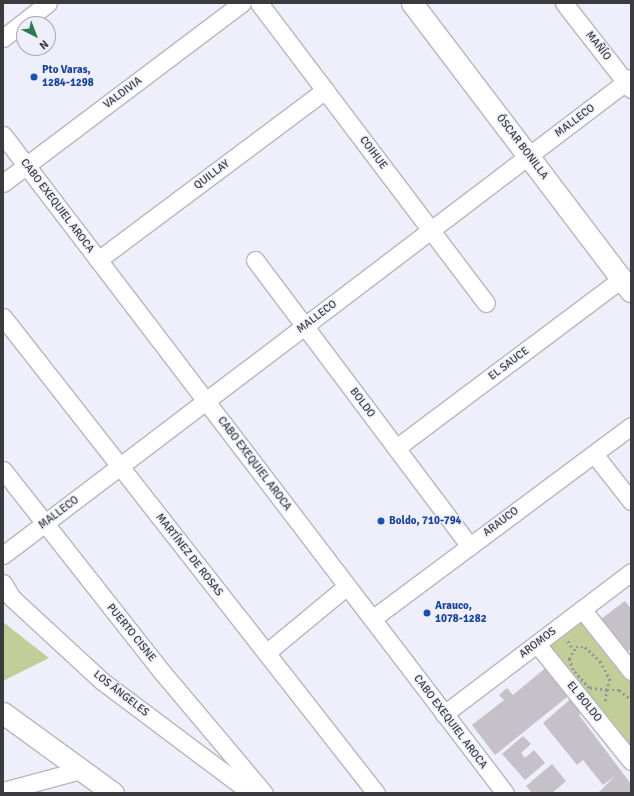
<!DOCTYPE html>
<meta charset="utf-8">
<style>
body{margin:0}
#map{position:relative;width:634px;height:796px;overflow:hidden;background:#eeeffa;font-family:Signika,sans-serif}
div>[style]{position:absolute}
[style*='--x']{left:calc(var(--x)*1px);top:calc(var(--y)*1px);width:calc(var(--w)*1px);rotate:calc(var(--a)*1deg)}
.green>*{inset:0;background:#c3cd97}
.building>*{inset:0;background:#c6c0c9}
.path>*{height:2.5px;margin-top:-1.25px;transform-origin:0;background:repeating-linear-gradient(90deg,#94959c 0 2px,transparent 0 5px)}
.roads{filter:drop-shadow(1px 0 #b6b7c1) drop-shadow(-1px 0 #b6b7c1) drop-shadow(0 1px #b6b7c1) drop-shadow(0 -1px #b6b7c1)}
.minor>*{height:17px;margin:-8.5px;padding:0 8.5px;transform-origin:8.5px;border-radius:8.5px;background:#fff}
.tertiary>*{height:21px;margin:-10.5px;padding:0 10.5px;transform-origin:10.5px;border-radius:10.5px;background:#fff}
.dots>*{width:11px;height:11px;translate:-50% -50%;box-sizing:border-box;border:2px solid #eeeffa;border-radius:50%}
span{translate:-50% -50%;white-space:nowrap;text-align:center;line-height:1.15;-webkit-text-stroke:3px #eeeffa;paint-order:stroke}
.street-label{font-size:11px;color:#3b3b3f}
.transit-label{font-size:11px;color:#164399;font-weight:700}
.left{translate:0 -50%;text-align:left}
.frame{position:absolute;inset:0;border:4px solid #3b3b3f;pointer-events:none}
.north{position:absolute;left:16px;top:16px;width:40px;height:40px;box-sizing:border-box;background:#eeeffa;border:1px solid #a6a7af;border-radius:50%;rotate:138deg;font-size:11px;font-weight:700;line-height:16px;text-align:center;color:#3b3b3f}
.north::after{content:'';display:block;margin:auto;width:14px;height:18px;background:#2a7a4b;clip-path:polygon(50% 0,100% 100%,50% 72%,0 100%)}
</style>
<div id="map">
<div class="green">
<div style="clip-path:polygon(582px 618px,631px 681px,631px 755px,547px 646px)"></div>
<div style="clip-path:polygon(3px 622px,49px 658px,3px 681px)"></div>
</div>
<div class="building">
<div style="clip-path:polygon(625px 601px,631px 609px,631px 649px,627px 652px,601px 619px)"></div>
<div style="clip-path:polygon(549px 665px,572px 693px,495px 755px,472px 725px,504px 700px,499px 695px,507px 688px,513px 695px)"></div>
<div style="clip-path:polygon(573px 697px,584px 710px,579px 715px,631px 784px,631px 793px,598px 793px,615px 776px,603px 785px,583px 760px,577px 765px,543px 723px)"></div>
<div style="clip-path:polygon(523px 736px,531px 744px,521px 753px,525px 758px,534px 750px,545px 763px,525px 780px,502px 754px)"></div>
<div style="clip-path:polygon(552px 764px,566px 781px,552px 793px,532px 793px,526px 786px)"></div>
</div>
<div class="path">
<div style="--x:568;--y:641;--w:9;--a:58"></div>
<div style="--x:576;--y:647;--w:9;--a:0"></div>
<div style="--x:585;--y:647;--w:21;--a:43"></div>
<div style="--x:600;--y:661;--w:21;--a:61"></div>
<div style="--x:610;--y:679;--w:11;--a:105"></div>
<div style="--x:607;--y:690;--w:18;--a:-174"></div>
<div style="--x:589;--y:688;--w:24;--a:-132"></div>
<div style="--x:573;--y:670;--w:12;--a:-110"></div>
<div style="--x:569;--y:659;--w:14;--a:-60"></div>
<div style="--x:605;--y:701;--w:11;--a:-80"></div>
<div style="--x:607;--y:690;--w:12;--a:0"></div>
<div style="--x:619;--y:690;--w:15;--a:37"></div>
</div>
<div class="roads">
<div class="minor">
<div style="--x:259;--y:3;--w:376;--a:52.9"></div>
<div style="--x:564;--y:3;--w:109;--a:52.1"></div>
<div style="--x:3;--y:38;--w:57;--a:-37.9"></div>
<div style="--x:3;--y:135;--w:828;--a:52.66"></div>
<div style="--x:3;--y:183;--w:299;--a:-37"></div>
<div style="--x:98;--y:260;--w:284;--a:-36.8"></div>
<div style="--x:255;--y:260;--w:358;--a:53.1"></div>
<div style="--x:3;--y:317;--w:605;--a:51.92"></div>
<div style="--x:396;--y:448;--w:281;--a:-36.9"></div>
<div style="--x:594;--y:454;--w:60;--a:51.8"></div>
<div style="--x:3;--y:470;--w:257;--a:51.8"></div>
<div style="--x:162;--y:672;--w:158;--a:49.9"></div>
<div style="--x:3;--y:555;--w:789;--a:-37.22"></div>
<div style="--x:3;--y:583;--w:17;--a:59"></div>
<div style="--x:12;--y:598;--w:122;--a:42.7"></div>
<div style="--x:102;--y:681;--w:186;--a:36.9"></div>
<div style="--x:582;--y:609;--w:79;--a:51.7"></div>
<div style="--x:372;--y:619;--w:323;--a:-36.7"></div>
<div style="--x:537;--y:644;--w:150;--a:51.2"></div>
<div style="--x:266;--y:653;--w:105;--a:-39.6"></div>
<div style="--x:444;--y:714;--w:235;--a:-37.2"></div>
<div style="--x:3;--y:791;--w:81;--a:-15.1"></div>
</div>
<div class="tertiary">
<div style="--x:412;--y:3;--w:362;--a:52.8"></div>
<div style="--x:3;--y:713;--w:136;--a:36"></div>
</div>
</div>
<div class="dots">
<div style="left:34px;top:77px;background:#1a4fb4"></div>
<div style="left:381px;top:521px;background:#1a4fb4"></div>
<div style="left:427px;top:613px;background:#1a4fb4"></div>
</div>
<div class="street-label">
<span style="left:598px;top:46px;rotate:52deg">MAÑÍO</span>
<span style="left:123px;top:93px;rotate:-37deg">VALDIVIA</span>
<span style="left:575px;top:121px;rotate:-37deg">MALLECO</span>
<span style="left:522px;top:147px;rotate:53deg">ÓSCAR BONILLA</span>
<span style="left:373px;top:153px;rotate:53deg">COIHUE</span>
<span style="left:212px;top:175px;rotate:-37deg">QUILLAY</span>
<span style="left:57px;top:206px;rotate:53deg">CABO EXEQUIEL AROCA</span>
<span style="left:317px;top:317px;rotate:-37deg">MALLECO</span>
<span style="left:509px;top:364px;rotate:-37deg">EL SAUCE</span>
<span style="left:362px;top:403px;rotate:53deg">BOLDO</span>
<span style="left:254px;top:464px;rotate:53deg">CABO EXEQUIEL AROCA</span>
<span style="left:59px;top:513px;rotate:-37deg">MALLECO</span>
<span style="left:501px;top:522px;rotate:-37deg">ARAUCO</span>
<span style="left:189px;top:555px;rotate:52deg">MARTÍNEZ DE ROSAS</span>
<span style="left:131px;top:633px;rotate:51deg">PUERTO CISNE</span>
<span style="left:538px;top:643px;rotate:-37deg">AROMOS</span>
<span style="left:121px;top:694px;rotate:38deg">LOS ÁNGELES</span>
<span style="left:584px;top:702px;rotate:51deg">EL BOLDO</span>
<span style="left:450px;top:722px;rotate:53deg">CABO EXEQUIEL AROCA</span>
</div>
<div class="transit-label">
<span class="left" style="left:42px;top:77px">Pto Varas,<br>1284-1298</span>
<span class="left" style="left:389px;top:521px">Boldo, 710-794</span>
<span class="left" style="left:435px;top:613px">Arauco,<br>1078-1282</span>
</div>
<div class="frame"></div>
<div class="north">N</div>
</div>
